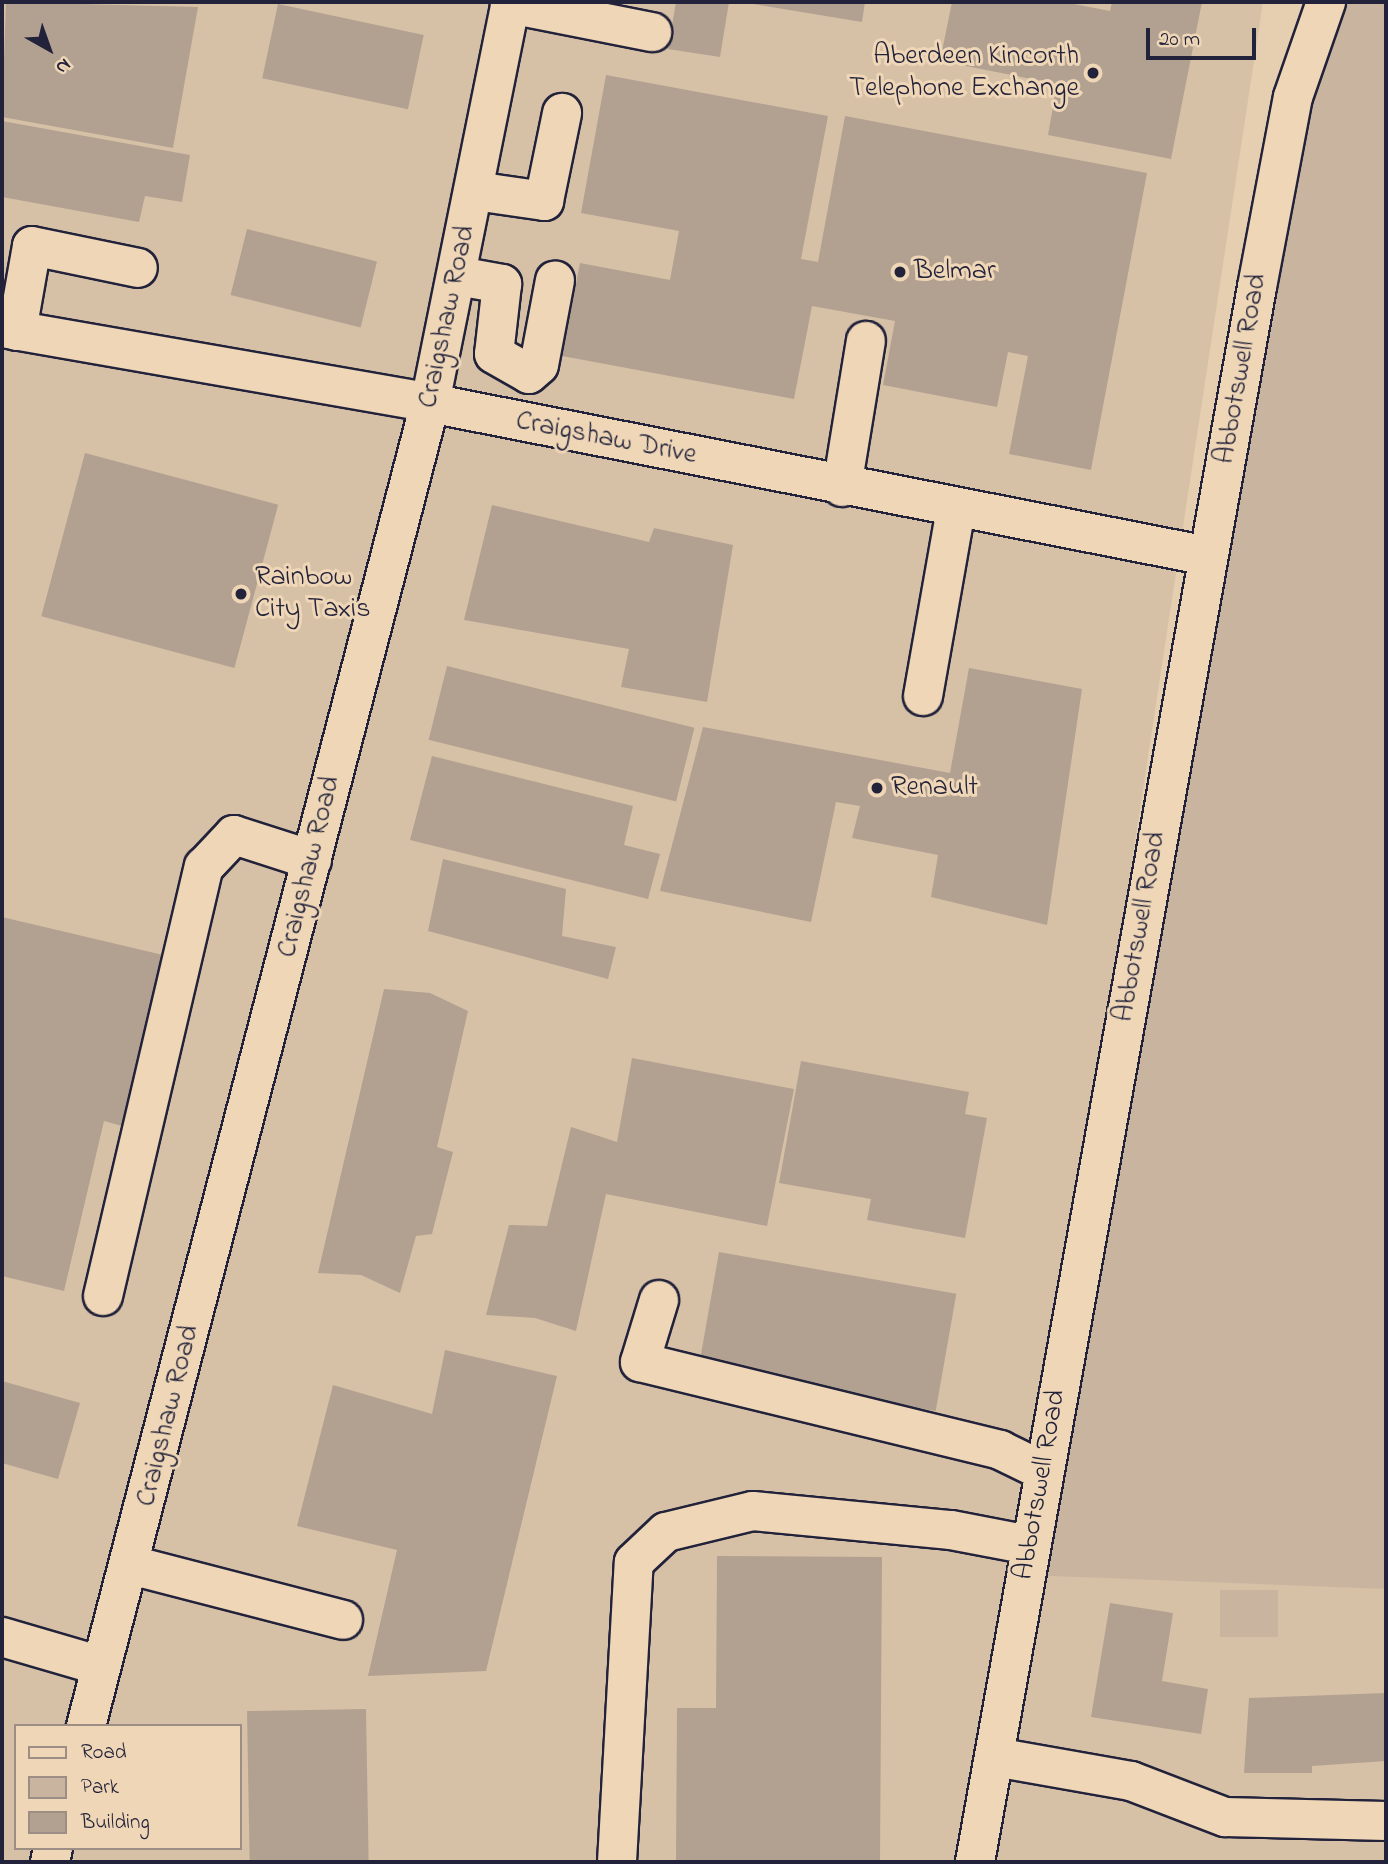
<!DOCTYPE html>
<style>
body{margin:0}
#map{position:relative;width:1388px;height:1864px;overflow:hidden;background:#e6cfb1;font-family:"Indie Flower",sans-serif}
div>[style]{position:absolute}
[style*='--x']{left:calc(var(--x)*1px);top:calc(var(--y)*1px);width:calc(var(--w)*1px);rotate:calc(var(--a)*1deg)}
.built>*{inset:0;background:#d6c1a7}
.green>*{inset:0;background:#c9b59f;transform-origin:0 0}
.building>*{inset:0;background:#b2a191;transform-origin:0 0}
.roads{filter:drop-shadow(2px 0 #22223b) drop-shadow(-2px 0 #22223b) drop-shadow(0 2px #22223b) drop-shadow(0 -2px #22223b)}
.minor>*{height:38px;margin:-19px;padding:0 19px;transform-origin:19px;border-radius:19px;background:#eed6b6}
.dots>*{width:19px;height:19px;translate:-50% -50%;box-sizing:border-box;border:4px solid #eed6b6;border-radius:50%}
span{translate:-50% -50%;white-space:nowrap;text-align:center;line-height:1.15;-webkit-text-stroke:6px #eed6b6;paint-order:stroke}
.poi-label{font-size:28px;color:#22223b}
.right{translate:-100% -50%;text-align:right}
.left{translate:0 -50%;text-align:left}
.street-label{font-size:28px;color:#22223b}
.frame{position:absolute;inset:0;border:4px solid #22223b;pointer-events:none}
.legend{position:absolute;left:14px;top:1724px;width:228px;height:126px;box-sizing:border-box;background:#eed6b6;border:2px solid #9c8e85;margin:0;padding:9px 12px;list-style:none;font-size:21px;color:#22223b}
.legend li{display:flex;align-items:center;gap:14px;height:35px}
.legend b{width:35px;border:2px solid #9c8e85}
.north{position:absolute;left:14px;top:14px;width:70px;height:70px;-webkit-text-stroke:5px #eed6b6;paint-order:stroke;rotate:140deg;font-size:19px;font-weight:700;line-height:28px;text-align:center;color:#22223b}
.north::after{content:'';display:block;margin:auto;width:24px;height:32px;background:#22223b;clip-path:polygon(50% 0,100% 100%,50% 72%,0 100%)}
.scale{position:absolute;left:1146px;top:28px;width:110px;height:32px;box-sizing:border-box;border:4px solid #22223b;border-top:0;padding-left:9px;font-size:21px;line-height:24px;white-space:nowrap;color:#22223b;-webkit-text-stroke:5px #eed6b6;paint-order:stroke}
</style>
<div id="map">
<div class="built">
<div style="clip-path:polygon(evenodd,2px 2px,1263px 2px,1025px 1564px,1099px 1578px,1386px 1580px,1386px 1862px,2px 1862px,2px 2px,16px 1726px,240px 1726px,240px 1848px,16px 1848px,16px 1726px)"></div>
</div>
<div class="green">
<div style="clip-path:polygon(1326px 2px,1386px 2px,1386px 1589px,1025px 1575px)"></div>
<div style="left:1220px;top:1590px;width:58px;height:47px"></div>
</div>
<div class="building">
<div style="clip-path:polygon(6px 2px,198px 7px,173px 148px,2px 117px)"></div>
<div style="clip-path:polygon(676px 2px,729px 2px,720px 57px,668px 49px)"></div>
<div style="clip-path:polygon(741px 2px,865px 2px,862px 22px)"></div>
<div style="clip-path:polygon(952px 2px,1064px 2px,1110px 11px,1112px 2px,1202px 2px,1171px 159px,1048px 135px,1057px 84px,940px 61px)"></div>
<div style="left:278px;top:4px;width:149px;height:76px;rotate:12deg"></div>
<div style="clip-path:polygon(606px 75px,828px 116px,801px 259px,818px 262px,845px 116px,1147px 173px,1091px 470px,1009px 454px,1028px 356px,1008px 352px,997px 407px,883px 385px,895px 321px,812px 306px,794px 399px,562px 356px,580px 263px,670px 280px,679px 231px,581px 213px)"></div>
<div style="clip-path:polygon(2px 121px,190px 155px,182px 202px,145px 196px,139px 222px,2px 197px)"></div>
<div style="left:247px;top:229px;width:134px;height:68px;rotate:14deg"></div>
<div style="left:85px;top:453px;width:200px;height:169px;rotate:15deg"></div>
<div style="clip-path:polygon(492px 505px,649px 542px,654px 528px,733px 545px,707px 702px,621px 687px,629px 649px,464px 620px)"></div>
<div style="left:447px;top:666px;width:255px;height:76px;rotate:14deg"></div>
<div style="clip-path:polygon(969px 668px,1082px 689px,1047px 925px,931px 897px,938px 855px,852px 838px,860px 806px,836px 802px,811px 922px,660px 891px,703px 727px,950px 773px)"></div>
<div style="clip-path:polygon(432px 756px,633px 806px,624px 845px,660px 854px,648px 899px,410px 840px)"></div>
<div style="clip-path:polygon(443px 859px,566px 889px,562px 936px,616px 947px,608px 979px,428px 931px)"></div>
<div style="clip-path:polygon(2px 917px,163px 955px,122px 1126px,104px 1121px,64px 1291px,2px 1276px)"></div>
<div style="clip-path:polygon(384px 989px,430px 993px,468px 1011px,437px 1147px,453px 1152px,432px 1234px,416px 1236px,400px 1293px,361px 1275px,318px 1273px)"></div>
<div style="clip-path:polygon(632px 1058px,794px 1089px,767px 1226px,606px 1194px,576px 1331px,535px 1318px,486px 1315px,509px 1225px,547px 1226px,571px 1127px,617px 1142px)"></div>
<div style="clip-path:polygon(801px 1061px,969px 1092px,965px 1114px,987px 1118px,965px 1238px,867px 1220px,871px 1199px,779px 1183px)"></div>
<div style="left:719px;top:1252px;width:241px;height:119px;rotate:10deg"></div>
<div style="clip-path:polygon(445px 1350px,557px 1376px,486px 1671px,368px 1676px,397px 1550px,297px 1526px,333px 1385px,432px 1414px)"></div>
<div style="clip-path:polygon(2px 1381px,80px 1403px,58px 1479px,2px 1463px)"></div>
<div style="clip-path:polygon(717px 1556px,882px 1557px,880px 1862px,676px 1862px,677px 1708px,716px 1708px)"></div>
<div style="clip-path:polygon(1110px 1603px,1173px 1613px,1162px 1681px,1208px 1689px,1201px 1734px,1091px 1717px)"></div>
<div style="clip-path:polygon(1386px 1693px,1386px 1761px,1312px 1766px,1312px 1773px,1244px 1773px,1249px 1698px)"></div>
<div style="left:366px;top:1709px;width:153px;height:119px;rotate:89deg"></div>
</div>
<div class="roads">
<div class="minor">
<div style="--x:510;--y:4;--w:145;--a:11.2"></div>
<div style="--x:475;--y:191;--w:70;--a:8.2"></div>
<div style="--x:544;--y:201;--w:90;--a:-78.4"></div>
<div style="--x:458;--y:276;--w:45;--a:10.3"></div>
<div style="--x:502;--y:284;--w:70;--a:96.5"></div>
<div style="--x:494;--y:354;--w:40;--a:29.7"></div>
<div style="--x:529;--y:374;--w:13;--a:-42"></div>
<div style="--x:539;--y:365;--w:86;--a:-79.3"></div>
<div style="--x:2;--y:328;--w:435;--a:9.9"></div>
<div style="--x:430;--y:403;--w:793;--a:11.13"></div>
<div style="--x:17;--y:331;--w:86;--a:-80"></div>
<div style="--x:32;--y:246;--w:108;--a:11.7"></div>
<div style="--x:842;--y:487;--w:148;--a:-80.7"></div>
<div style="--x:923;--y:696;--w:191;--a:-80"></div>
<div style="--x:103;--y:1296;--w:441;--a:-76.8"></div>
<div style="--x:204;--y:867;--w:44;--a:-46.8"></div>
<div style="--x:234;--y:835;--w:82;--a:17.8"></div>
<div style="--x:659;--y:1300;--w:65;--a:107"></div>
<div style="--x:640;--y:1362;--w:371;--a:13.7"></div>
<div style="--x:1000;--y:1450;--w:48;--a:26"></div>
<div style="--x:131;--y:1565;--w:219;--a:14.5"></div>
<div style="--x:2;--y:1637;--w:103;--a:16.3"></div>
<div style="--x:86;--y:1726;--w:1367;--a:-75.42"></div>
<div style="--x:430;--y:403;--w:409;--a:-78.6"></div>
<div style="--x:995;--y:1757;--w:138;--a:10"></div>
<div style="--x:1131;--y:1781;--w:101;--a:21"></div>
<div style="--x:1225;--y:1817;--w:161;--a:1.4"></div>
<div style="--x:50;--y:1862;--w:14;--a:-78"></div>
<div style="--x:617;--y:1862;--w:300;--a:-86.8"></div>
<div style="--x:634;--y:1562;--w:44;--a:-43.2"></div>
<div style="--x:666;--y:1532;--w:89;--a:-13.6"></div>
<div style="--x:753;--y:1511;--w:199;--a:5.5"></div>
<div style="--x:951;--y:1530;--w:79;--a:10.9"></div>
<div style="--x:975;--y:1862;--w:1600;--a:-79.85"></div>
<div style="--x:1257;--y:287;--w:193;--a:-79.3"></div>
<div style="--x:1293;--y:97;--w:101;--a:-70.8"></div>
</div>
</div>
<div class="dots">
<div style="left:1093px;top:73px;background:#22223b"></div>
<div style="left:900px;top:272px;background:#22223b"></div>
<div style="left:241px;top:594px;background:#22223b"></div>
<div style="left:877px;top:788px;background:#22223b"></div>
</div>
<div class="poi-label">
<span class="right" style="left:1079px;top:73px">Aberdeen Kincorth<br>Telephone Exchange</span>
<span class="left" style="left:914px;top:272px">Belmar</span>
<span class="left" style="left:255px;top:594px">Rainbow<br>City Taxis</span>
<span class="left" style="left:891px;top:788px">Renault</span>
</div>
<div class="street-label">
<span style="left:448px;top:317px;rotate:-78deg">Craigshaw Road</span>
<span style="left:1242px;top:369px;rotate:-80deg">Abbotswell Road</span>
<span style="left:606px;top:439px;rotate:11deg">Craigshaw Drive</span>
<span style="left:310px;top:867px;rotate:-76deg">Craigshaw Road</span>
<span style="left:1141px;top:927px;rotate:-80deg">Abbotswell Road</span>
<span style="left:169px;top:1416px;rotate:-76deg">Craigshaw Road</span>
<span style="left:1041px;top:1485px;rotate:-80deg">Abbotswell Road</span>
</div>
<div class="frame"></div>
<ul class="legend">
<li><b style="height:9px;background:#eed6b6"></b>Road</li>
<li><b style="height:19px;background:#c9b59f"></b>Park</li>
<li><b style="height:19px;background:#b2a191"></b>Building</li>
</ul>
<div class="north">N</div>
<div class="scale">20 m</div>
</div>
